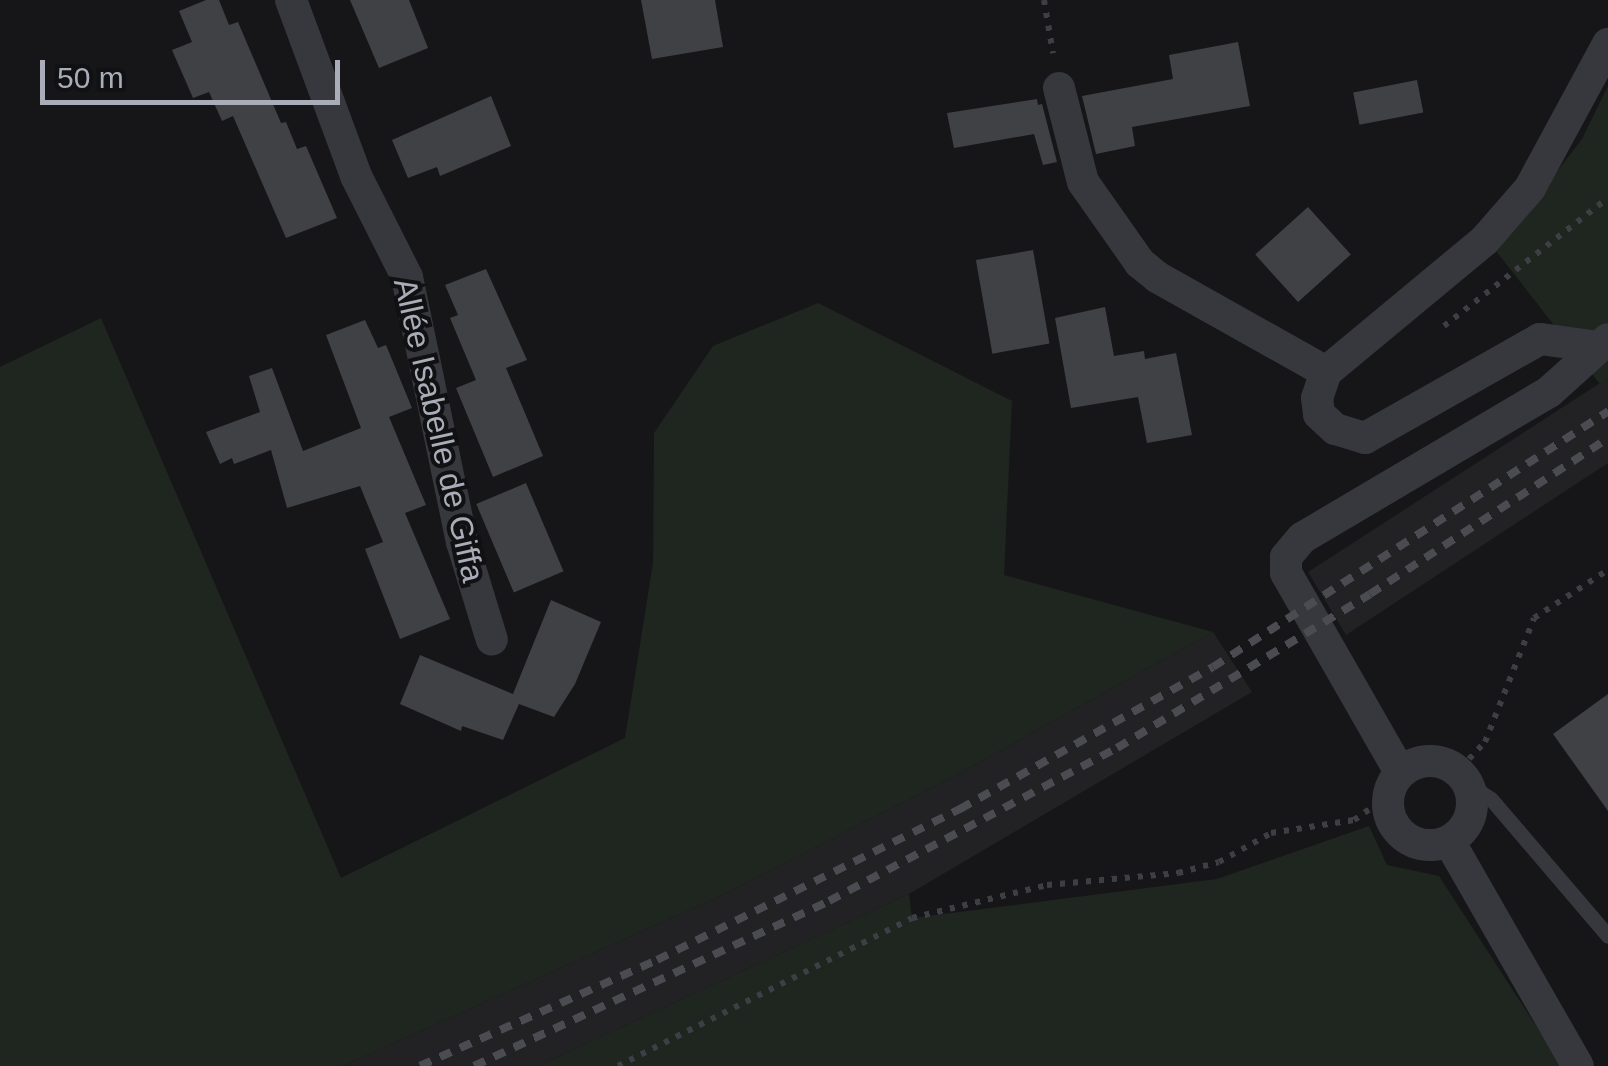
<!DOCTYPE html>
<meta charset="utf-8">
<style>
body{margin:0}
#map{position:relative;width:1608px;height:1066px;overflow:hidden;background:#161618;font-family:Arial,sans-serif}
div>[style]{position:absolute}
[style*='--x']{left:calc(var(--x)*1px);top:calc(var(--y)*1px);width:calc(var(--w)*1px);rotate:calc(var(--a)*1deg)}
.built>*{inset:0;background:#222225}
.green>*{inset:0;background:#1e261f}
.building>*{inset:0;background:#404145;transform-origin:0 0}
.path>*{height:6px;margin-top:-3px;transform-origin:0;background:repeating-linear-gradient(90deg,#3d3f44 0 5px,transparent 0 13px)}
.service>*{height:15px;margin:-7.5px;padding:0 7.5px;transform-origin:7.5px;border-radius:7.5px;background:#37383d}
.minor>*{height:32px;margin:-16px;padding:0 16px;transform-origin:16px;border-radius:16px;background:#37383d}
.minor>.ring{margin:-16px;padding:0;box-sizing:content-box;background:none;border:32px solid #37383d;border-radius:50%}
.rail>*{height:8px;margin-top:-4px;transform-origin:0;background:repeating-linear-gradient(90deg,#4a4c52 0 12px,transparent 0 22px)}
span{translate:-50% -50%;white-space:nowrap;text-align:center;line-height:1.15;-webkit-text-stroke:8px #111113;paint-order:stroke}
.street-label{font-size:32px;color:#a8adb8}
.scale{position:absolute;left:40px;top:60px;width:300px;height:45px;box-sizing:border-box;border:5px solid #a8adb8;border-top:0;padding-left:12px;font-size:30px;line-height:35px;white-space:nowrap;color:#a8adb8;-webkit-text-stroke:8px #111113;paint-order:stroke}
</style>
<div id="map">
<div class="built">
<div style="clip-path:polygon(1608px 378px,1608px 463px,1346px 635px,1308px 572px)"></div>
<div style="clip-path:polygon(1213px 632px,1252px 692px,909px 894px,538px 1066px,343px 1066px,722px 895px,960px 773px)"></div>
</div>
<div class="green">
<div style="clip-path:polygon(1608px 86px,1608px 378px,1600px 384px,1496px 251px,1582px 139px)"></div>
<div style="clip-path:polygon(818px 303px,1012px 401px,1004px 575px,1213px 632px,960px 773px,722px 895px,343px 1066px,0 1066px,0 367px,101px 318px,341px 878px,625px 738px,653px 563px,654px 433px,713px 346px)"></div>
<div style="clip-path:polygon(1369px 826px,1387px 865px,1439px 876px,1562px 1066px,538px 1066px,909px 894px,912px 918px,1217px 879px)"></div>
</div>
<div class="building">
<div style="clip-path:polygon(206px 0,219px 0,229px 25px,238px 22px,281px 123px,286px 122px,297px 149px,306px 146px,337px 218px,286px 238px,233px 116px,222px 121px,209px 92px,193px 98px,172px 50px,192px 42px,179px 11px)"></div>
<div style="clip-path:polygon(350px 0,409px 0,428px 48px,379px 68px)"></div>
<div style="clip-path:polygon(641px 0,715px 0,723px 47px,652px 59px)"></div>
<div style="clip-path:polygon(1238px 42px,1250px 106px,1132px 127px,1135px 146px,1096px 154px,1082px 96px,1173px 79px,1169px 55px)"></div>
<div style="left:1417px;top:80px;width:33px;height:65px;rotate:79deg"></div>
<div style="clip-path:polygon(491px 96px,511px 146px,440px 176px,437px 167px,408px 178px,392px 140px)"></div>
<div style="clip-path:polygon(1037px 99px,1038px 105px,1042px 104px,1057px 162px,1043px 165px,1034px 134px,954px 148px,947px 113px)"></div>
<div style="left:1308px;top:207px;width:64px;height:71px;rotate:48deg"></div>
<div style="left:1033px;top:250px;width:95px;height:58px;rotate:80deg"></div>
<div style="clip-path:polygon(486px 269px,527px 360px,506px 368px,543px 456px,493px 477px,456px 388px,476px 380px,450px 318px,458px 315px,445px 285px)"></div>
<div style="clip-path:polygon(1105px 307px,1114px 356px,1144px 351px,1145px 359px,1176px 353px,1192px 435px,1147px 443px,1138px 397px,1071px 408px,1055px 318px)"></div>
<div style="clip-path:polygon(365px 320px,378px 348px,386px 345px,412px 408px,389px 417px,426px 505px,405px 513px,450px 619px,400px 639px,365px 549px,383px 542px,360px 486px,287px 508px,271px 450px,234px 464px,232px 458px,220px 464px,206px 432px,260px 412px,249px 376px,272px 368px,303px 451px,361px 428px,326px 335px)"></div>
<div style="left:526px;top:483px;width:96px;height:54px;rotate:67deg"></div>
<div style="clip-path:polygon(551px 600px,601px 622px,575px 684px,554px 717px,519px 704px,503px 740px,462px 726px,461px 731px,400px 704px,420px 655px,513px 694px)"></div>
<div style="clip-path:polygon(1608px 694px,1608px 811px,1553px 734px)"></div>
</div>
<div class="path">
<div style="--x:1044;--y:0;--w:54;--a:80.4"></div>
<div style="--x:1444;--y:326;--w:208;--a:-38"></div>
<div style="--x:1469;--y:759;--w:23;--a:-47"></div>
<div style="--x:1485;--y:742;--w:133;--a:-68.4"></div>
<div style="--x:1534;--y:618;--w:88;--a:-33"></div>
<div style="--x:618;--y:1066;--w:329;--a:-26.7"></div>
<div style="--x:912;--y:918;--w:139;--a:-13.7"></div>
<div style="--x:1047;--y:885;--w:132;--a:-5.2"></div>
<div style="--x:1178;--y:873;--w:42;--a:-15"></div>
<div style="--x:1219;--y:862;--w:60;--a:-29.1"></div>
<div style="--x:1271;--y:833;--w:84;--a:-8.9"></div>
<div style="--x:1354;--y:820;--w:35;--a:-35"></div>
</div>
<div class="service">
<div style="--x:1467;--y:783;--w:29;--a:34"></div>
<div style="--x:1491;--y:799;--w:180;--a:49.5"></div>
</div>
<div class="minor">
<div style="--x:291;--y:0;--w:188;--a:69.7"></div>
<div style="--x:356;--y:176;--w:113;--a:63.2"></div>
<div style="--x:407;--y:277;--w:271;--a:78.3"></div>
<div style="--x:462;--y:542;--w:102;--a:73"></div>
<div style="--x:1059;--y:88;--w:97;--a:75.7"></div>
<div style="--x:1083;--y:182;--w:99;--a:54.9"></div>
<div style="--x:1140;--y:263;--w:22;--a:39"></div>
<div style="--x:1157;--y:277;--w:194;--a:29.3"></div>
<div style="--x:1599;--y:347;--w:60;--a:-172.3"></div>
<div style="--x:1540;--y:339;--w:201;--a:150.5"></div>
<div style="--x:1365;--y:438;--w:31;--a:-163"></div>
<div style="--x:1335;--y:429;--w:22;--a:-137"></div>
<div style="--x:1319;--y:414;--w:16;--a:-97"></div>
<div style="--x:1317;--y:398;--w:28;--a:-71"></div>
<div style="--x:1326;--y:372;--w:205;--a:-39.7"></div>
<div style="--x:1484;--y:241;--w:70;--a:-49"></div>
<div style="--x:1530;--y:188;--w:164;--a:-61.6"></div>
<div class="ring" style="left:1388px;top:761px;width:52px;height:52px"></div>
<div style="--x:1400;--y:772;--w:229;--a:-119.8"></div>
<div style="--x:1286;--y:573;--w:16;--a:-90"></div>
<div style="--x:1286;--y:557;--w:25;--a:-50"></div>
<div style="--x:1302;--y:538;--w:287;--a:-30.6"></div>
<div style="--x:1549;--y:392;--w:79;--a:-41.9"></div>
<div style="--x:1449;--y:841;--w:259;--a:60.2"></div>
</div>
<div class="rail">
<div style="--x:420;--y:1066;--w:260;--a:-24.1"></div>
<div style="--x:657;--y:960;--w:339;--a:-26.5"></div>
<div style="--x:960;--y:809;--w:290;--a:-29.3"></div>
<div style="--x:1213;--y:667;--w:471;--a:-32.9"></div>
<div style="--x:474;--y:1066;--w:391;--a:-24.9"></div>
<div style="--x:829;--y:901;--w:326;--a:-28"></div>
<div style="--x:1117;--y:748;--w:296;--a:-31.3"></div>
<div style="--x:1370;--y:594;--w:285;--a:-33.2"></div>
</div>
<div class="street-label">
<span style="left:439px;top:430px;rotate:77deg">Allée Isabelle de Giffa</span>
</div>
<div class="scale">50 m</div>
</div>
